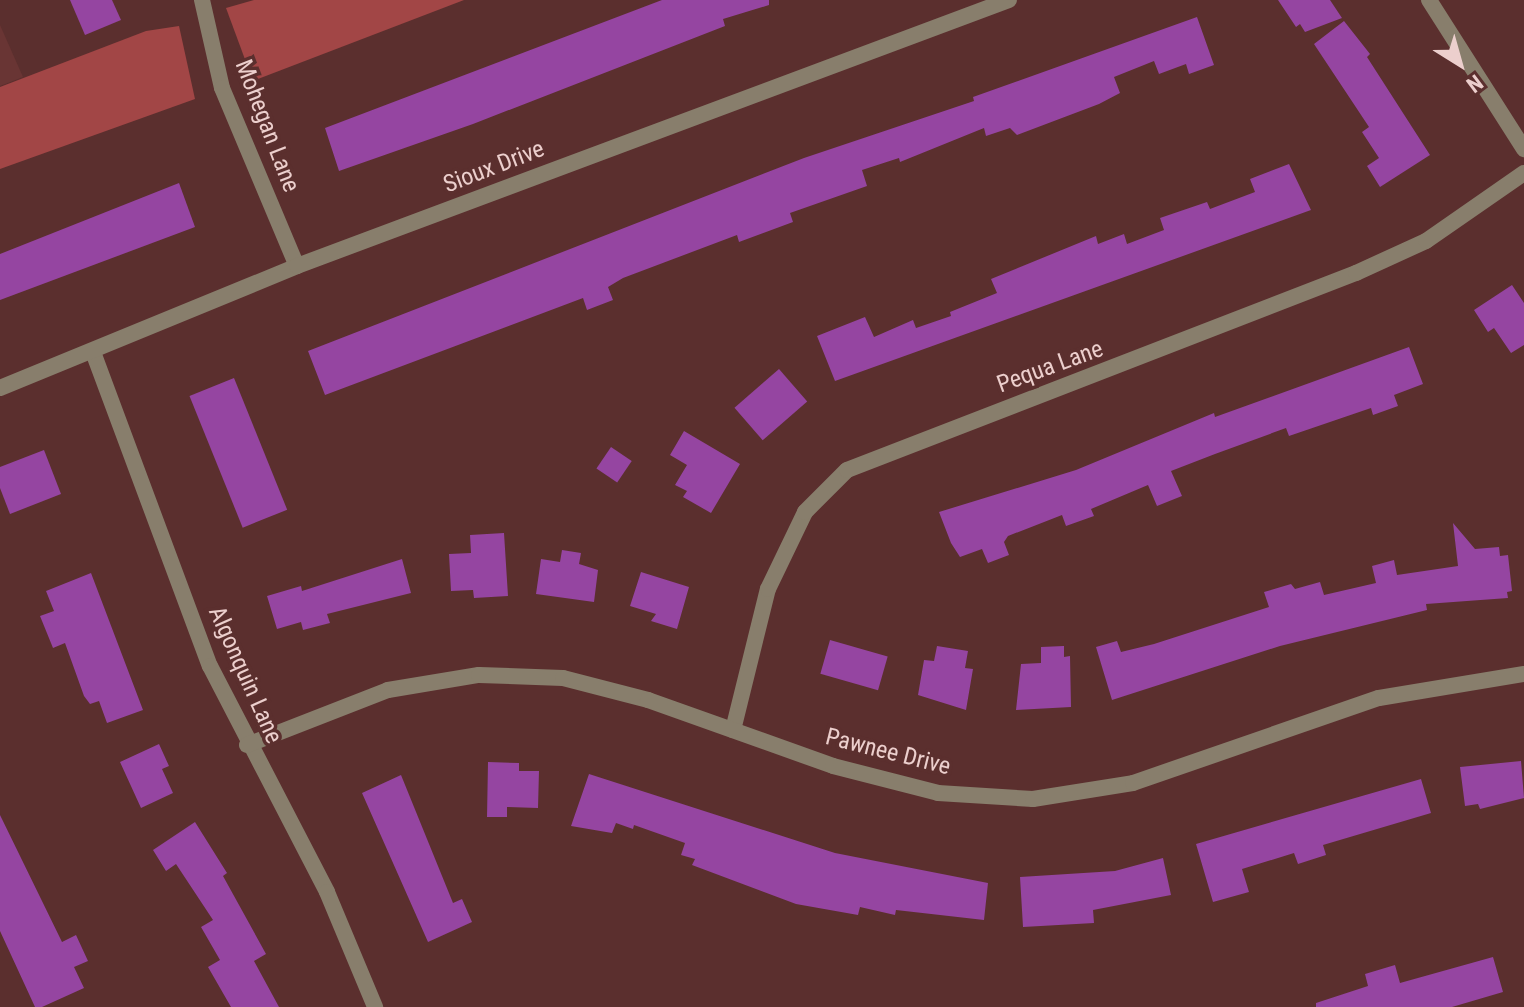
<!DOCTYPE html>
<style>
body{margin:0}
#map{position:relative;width:1524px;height:1007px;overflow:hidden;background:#5b2f2e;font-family:"Roboto Condensed",sans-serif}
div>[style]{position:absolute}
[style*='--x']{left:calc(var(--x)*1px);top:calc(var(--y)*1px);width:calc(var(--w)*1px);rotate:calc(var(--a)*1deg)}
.built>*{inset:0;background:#693534}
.green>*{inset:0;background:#a24646}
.building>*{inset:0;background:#9545a1;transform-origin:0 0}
.minor>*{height:16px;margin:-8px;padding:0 8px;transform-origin:8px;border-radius:8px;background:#887e6c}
span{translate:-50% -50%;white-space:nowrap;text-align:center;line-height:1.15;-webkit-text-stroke:7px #5b2f2e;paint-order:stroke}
.street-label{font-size:24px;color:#eccfcd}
.north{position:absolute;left:1420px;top:24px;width:80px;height:80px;-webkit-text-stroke:6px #5b2f2e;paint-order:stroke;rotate:143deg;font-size:22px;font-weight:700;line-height:32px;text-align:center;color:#eccfcd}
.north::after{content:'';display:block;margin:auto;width:28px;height:36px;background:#eccfcd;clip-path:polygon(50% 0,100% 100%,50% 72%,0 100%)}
</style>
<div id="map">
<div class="built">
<div style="clip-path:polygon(0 25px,23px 77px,0 86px)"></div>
</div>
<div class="green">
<div style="clip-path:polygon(254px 0,464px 0,253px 81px,226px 8px)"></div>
<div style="clip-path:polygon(179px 26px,195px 99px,0 169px,0 87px,146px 31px)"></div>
</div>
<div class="building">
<div style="clip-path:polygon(70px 0,112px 0,121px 20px,85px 35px)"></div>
<div style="clip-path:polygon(662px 0,769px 0,769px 5px,723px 19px,725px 26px,473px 124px,339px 171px,325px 128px)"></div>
<div style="clip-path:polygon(1278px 0,1330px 0,1342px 18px,1305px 32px,1300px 24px,1296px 27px)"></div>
<div style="clip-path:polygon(1197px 17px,1214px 65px,1189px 74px,1186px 64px,1159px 74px,1154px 61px,1114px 77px,1120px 93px,1099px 104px,1017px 135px,1010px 128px,986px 136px,984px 128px,900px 162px,899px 158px,862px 170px,867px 186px,790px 213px,793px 222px,739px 242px,737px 235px,623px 278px,608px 287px,613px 300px,587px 310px,583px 298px,325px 395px,308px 351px,804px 158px,974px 101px,973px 97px)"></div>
<div style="clip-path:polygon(1344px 21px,1370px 54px,1367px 57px,1430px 155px,1380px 187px,1367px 166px,1379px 158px,1362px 132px,1369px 127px,1314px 44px)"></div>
<div style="clip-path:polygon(1289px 164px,1311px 210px,835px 381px,817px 336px,865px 317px,874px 337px,913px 320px,916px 328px,951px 316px,950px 312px,997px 293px,991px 279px,1096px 236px,1098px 244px,1124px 234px,1127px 244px,1164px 230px,1160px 218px,1207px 202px,1210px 209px,1255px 192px,1250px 179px)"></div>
<div style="clip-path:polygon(179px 183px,195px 227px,0 300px,0 254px)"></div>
<div style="clip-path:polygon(1512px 285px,1524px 303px,1524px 345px,1511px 353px,1494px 328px,1488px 332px,1474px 310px)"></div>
<div style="clip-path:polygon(1409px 347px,1423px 384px,1394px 395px,1398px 406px,1373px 415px,1371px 408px,1289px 436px,1286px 428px,1215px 454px,1171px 471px,1182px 496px,1157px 506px,1148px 485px,1091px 509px,1094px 516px,1066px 526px,1062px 515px,1008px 536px,1004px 542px,1009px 555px,988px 563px,982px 549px,960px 557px,951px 543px,939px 512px,1076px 470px,1214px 413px,1215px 417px)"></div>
<div style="left:779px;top:369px;width:43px;height:59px;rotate:49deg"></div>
<div style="left:234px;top:378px;width:142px;height:48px;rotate:68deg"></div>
<div style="clip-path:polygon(684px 431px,740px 464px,711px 513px,683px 497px,687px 491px,675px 485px,687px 465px,670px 455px)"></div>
<div style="left:611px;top:447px;width:25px;height:26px;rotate:34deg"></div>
<div style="clip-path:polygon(44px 450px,61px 494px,10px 514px,0 488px,0 467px)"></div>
<div style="clip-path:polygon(1453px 523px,1475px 549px,1499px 547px,1500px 556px,1508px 555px,1512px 591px,1507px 592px,1508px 598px,1426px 604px,1427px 610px,1280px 646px,1112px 700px,1096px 647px,1117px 641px,1121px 652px,1154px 644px,1269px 607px,1264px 592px,1291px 584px,1295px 589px,1320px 582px,1324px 595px,1376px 583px,1372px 566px,1394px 560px,1397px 575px,1458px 566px)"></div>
<div style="clip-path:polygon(504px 533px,508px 596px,474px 598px,473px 590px,451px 591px,449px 554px,471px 553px,470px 535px)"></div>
<div style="clip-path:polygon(562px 550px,581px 553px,579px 564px,598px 570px,594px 602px,536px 594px,541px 559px,560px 562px)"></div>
<div style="clip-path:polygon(402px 559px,411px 593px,327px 614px,330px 623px,303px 630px,301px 622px,277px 629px,267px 596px,301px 586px,302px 591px)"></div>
<div style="clip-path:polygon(641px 572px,689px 587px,677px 629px,651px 621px,656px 614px,630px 606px)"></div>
<div style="clip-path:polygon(91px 573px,143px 710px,107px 723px,99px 701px,90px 704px,84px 696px,65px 643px,53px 648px,40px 616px,54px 611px,46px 591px)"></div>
<div style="left:830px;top:640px;width:60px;height:35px;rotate:16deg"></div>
<div style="clip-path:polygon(937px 646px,968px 651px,965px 668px,973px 669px,966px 710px,918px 695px,924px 660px,934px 661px)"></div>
<div style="clip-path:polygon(1064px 646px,1064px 657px,1070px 656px,1071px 707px,1016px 710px,1021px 664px,1041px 663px,1041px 647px)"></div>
<div style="clip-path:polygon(159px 744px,169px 766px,162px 769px,173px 793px,141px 808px,120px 762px)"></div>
<div style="clip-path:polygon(1521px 761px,1524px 798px,1480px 809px,1478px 804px,1465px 806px,1460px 767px)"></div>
<div style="clip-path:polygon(488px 762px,519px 763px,519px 771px,539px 771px,538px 808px,507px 807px,507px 817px,487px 817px)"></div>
<div style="clip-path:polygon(589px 774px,835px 853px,988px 883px,984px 920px,896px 910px,895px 915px,860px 907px,858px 915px,796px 904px,692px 865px,695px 859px,681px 855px,685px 843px,634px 825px,633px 829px,616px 823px,612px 833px,571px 826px)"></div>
<div style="clip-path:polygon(401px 775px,453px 903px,462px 899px,472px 922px,428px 942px,362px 793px)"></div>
<div style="clip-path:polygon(1421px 779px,1431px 813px,1323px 845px,1326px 855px,1298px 864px,1294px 853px,1242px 869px,1249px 892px,1213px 902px,1196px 844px)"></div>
<div style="clip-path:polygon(0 815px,62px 942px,76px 935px,88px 961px,74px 967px,84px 988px,42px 1007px,35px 1007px,0 931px)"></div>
<div style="clip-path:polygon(195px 822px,227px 873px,223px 876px,266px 954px,254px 961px,279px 1007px,231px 1007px,208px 967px,220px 960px,201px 927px,213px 920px,176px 864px,166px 871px,153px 850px)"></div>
<div style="clip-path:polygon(1163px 858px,1171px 895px,1093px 910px,1094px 923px,1023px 927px,1020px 877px,1115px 871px)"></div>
<div style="clip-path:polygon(1493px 957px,1503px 992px,1452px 1007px,1316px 1007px,1316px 1003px,1368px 986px,1365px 974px,1395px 965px,1400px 983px)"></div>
</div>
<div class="minor">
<div style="--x:202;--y:0;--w:90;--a:77.2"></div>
<div style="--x:222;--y:88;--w:193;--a:67.2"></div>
<div style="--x:1429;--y:0;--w:177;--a:57.5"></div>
<div style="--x:93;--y:352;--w:335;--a:69.6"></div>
<div style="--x:210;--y:666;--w:254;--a:62.6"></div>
<div style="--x:327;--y:892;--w:125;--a:67.3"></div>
<div style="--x:0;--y:388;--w:321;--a:-22.3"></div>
<div style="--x:297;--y:266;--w:760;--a:-20.49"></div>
<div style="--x:733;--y:730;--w:145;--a:-76.1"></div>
<div style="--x:768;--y:589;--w:85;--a:-64.3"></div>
<div style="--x:805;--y:512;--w:59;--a:-45"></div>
<div style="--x:847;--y:470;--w:546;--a:-21.16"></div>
<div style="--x:1356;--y:273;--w:77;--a:-24.6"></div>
<div style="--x:1426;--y:241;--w:119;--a:-34.8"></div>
<div style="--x:247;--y:745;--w:151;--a:-21.3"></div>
<div style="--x:388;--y:690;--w:92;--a:-9.4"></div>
<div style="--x:479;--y:675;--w:84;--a:2"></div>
<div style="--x:563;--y:678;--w:88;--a:14.5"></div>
<div style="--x:648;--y:700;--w:196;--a:19.6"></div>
<div style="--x:833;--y:766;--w:108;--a:14.4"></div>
<div style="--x:938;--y:793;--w:95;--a:3.6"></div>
<div style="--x:1033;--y:799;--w:101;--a:-9.1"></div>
<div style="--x:1133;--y:783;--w:260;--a:-19.1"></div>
<div style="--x:1379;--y:698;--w:147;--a:-9.4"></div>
</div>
<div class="street-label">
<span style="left:267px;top:126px;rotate:69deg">Mohegan Lane</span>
<span style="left:494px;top:167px;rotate:-21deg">Sioux Drive</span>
<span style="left:1050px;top:367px;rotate:-20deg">Pequa Lane</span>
<span style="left:245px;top:675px;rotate:66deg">Algonquin Lane</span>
<span style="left:888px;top:752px;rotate:14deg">Pawnee Drive</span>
</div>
<div class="north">N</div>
</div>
